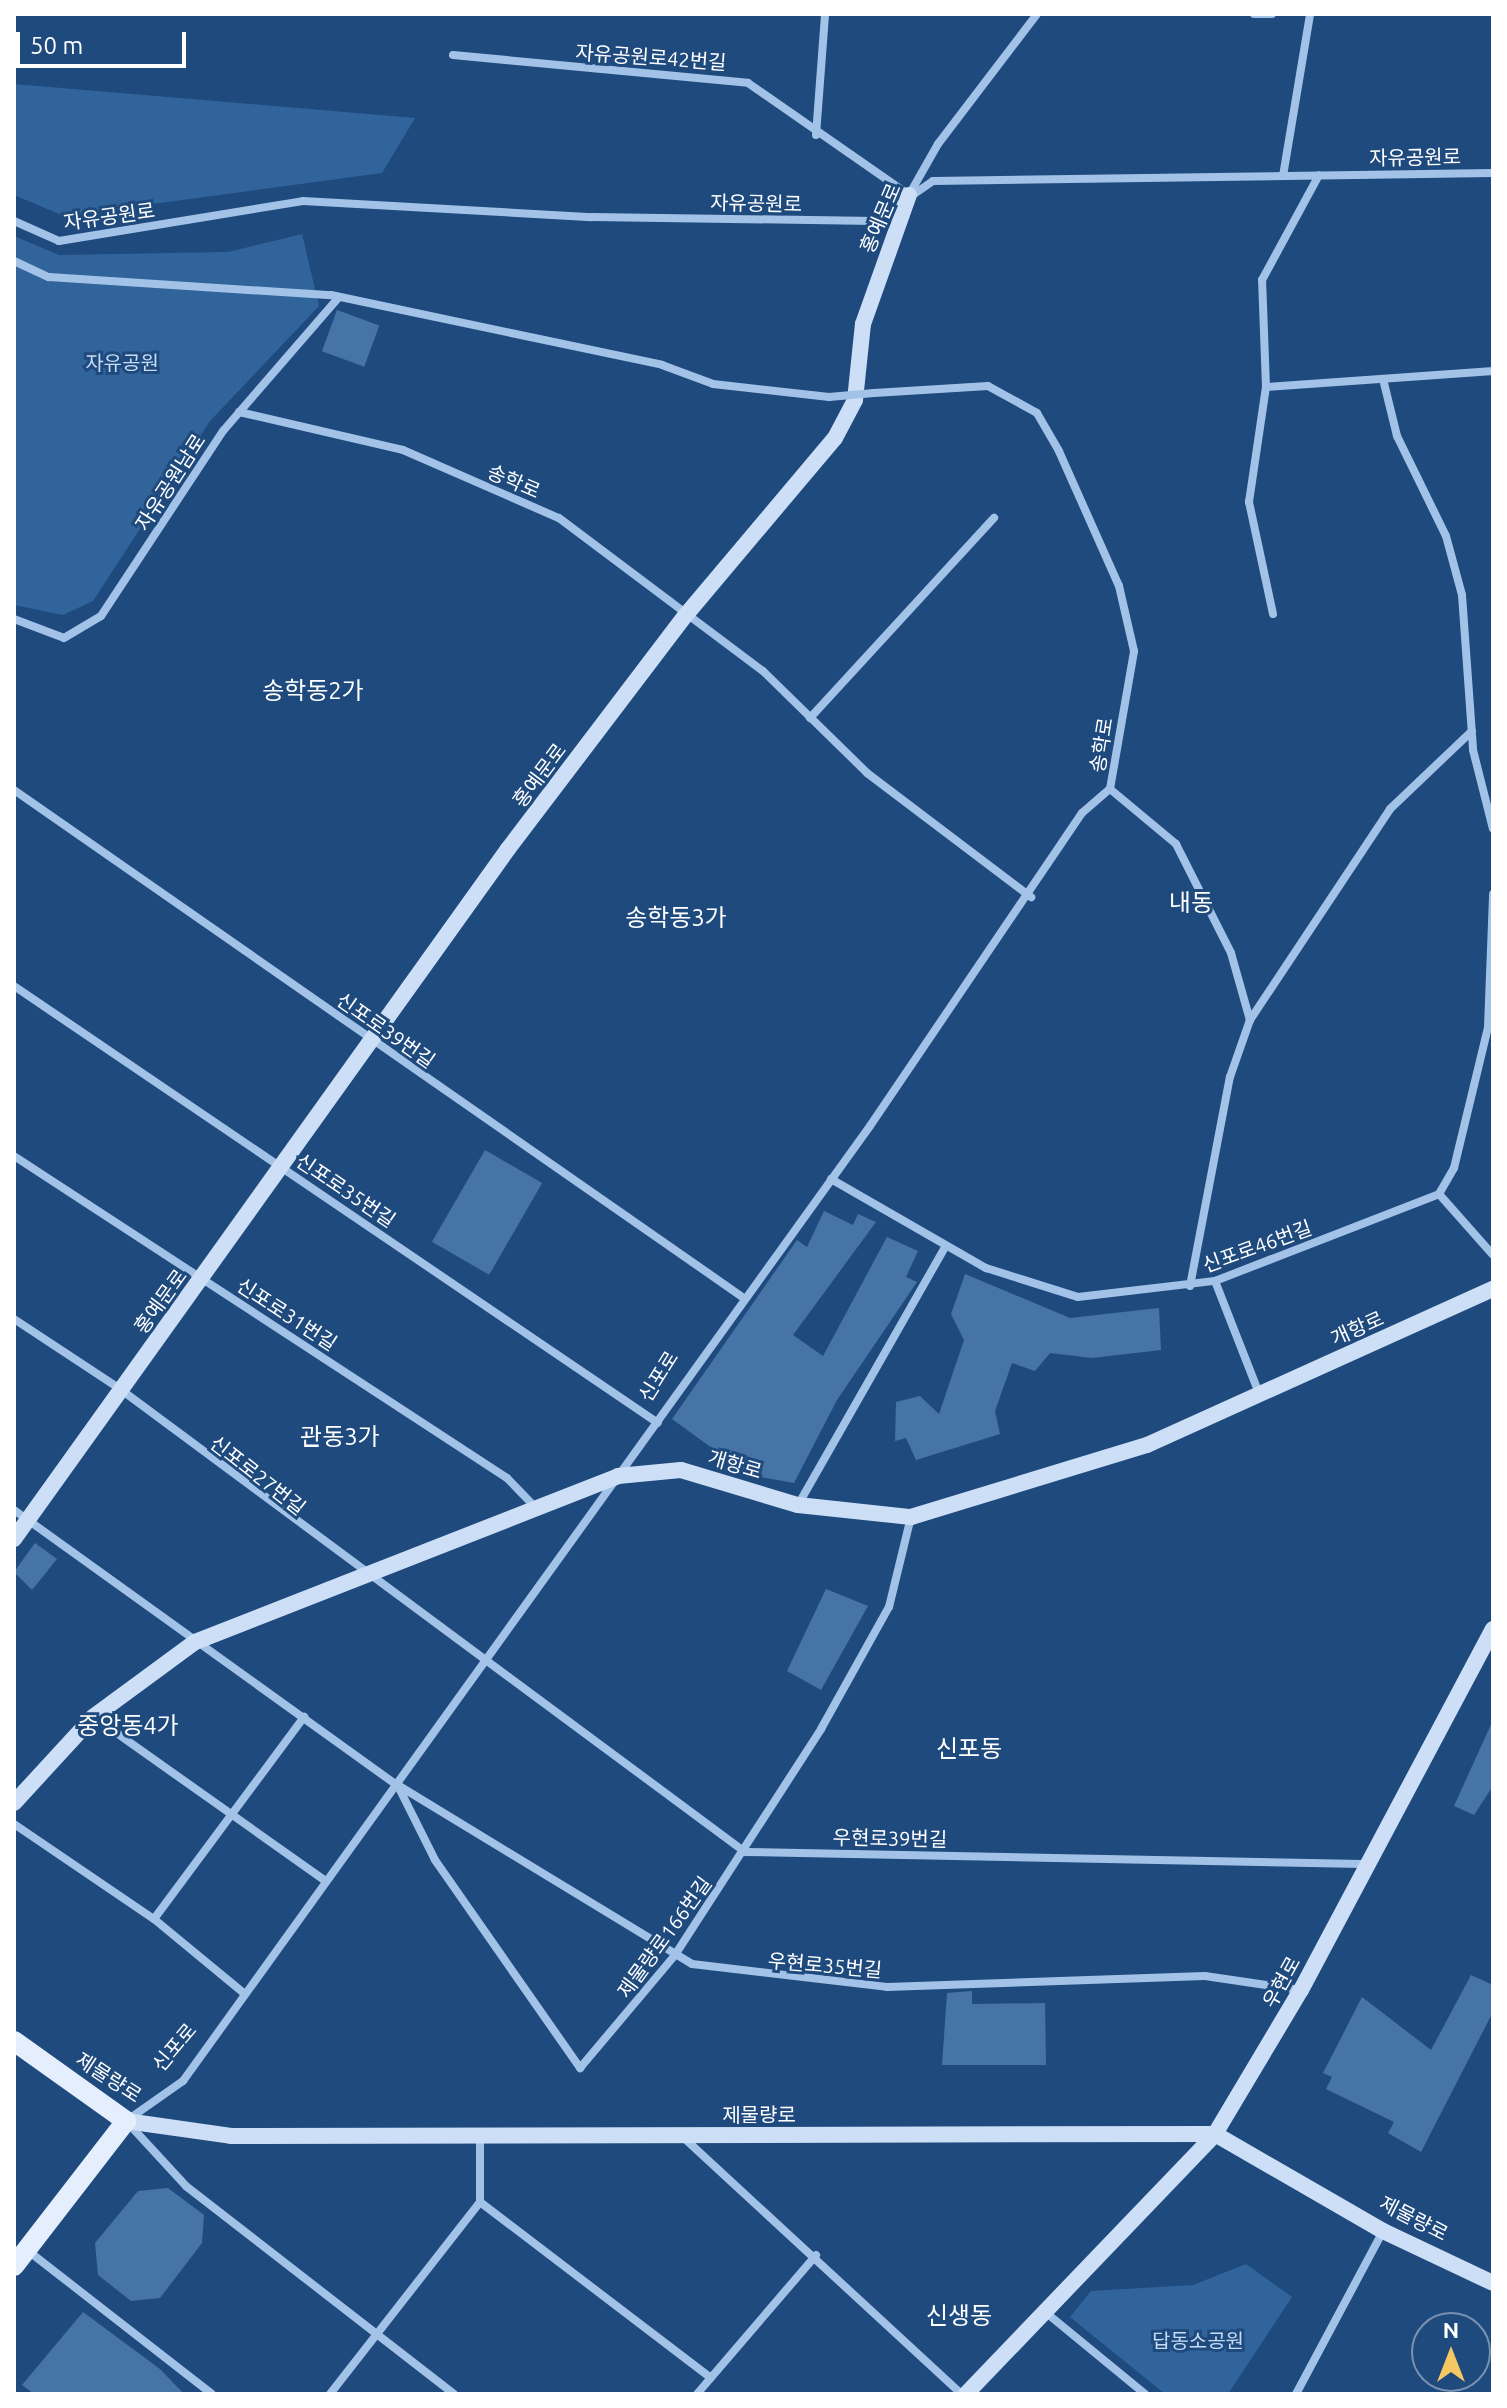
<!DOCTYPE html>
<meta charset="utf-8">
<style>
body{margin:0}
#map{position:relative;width:1507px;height:2408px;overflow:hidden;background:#1f4a7e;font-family:Ubuntu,"Noto Sans KR",sans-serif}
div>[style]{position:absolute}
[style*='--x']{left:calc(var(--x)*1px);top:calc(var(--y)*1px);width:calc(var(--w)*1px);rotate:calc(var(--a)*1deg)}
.green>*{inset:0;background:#32649c}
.building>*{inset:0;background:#4774a7;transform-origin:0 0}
.street>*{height:8px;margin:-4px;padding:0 4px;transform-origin:4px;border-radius:4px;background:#a2c3e7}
.secondary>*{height:16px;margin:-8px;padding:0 8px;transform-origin:8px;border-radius:8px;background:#cddff6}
.primary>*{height:20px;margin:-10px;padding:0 10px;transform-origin:10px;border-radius:10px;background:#e4eefd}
.street-bridge>*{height:8px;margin:-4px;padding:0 4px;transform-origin:4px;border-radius:4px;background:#a2c3e7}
span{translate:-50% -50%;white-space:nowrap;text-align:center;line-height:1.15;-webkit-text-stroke:6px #1f4a7e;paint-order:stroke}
.street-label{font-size:20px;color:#fff}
.park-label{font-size:20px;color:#c6dcf6}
.quarter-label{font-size:24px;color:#fff}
.frame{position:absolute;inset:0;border:16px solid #fff;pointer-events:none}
.north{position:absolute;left:1411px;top:2312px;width:80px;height:80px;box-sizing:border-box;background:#1f4a7e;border:2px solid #7992b2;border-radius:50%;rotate:0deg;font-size:22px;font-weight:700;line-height:32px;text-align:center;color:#fff}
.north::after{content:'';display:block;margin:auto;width:28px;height:36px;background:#f5c862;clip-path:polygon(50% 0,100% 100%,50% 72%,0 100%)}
.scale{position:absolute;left:16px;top:32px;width:170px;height:36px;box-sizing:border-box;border:4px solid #fff;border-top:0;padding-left:10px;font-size:24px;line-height:28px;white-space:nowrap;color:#fff;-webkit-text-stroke:6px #1f4a7e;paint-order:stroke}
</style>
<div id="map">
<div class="green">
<div style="clip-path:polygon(14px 84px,415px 118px,382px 173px,64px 216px,14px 195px)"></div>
<div style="clip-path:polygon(302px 234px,319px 306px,210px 421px,93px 601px,63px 615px,14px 605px,14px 236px,59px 255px,228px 252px)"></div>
<div style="clip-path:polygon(1246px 2264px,1292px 2297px,1228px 2394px,1165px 2394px,1070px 2317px,1091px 2291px,1193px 2285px)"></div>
</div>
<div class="building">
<div style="left:337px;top:310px;width:45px;height:44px;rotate:20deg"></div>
<div style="left:485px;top:1150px;width:66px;height:106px;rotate:30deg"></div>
<div style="clip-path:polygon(824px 1211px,853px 1225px,858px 1214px,876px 1222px,793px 1335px,823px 1356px,887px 1237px,918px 1251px,906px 1277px,917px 1282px,837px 1400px,794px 1483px,749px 1475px,672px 1419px,797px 1240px,807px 1247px)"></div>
<div style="clip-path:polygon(965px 1274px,1070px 1318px,1159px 1308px,1161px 1350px,1092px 1358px,1050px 1353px,1035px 1371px,1012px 1363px,995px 1411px,1000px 1434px,916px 1460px,906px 1438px,895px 1441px,896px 1402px,920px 1396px,939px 1414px,964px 1340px,951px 1314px)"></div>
<div style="clip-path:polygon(35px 1543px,57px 1559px,32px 1590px,14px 1572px)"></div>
<div style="clip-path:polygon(826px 1589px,868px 1606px,821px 1690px,787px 1671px)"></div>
<div style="clip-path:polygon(1493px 1720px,1493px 1786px,1474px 1815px,1454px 1806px)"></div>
<div style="clip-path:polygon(1471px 1975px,1493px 1985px,1493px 2012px,1421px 2152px,1388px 2133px,1394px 2122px,1326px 2089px,1332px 2077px,1323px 2073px,1362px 1997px,1431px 2050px)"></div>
<div style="clip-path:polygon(972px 1991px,972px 2004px,1045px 2003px,1046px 2065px,942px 2065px,947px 1993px)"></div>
<div style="clip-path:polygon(168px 2188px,204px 2215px,202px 2243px,160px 2298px,131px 2301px,98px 2275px,95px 2243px,138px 2191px)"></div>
<div style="clip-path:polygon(83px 2312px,160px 2369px,184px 2394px,34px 2394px,22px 2385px)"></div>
</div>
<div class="street">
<div style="--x:1254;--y:14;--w:18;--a:0"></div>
<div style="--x:453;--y:55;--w:296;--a:5.4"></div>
<div style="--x:748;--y:83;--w:196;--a:34.8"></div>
<div style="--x:816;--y:135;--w:121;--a:-85.7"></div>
<div style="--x:1283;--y:176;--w:164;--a:-80.5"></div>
<div style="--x:909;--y:195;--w:59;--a:-60.4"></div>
<div style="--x:938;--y:144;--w:163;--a:-52.7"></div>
<div style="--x:14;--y:221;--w:49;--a:24"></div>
<div style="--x:59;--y:241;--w:247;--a:-9.3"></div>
<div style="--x:303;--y:201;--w:289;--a:3.2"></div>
<div style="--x:592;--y:217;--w:283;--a:0.8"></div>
<div style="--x:875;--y:221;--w:70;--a:-34.6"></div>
<div style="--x:933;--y:181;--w:560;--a:-0.82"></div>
<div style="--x:14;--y:261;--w:38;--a:25"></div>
<div style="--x:49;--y:277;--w:283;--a:3.7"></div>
<div style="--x:331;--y:295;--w:338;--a:11.9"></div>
<div style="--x:662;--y:365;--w:54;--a:20.4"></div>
<div style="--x:713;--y:384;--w:117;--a:6.4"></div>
<div style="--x:1383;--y:379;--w:59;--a:76.2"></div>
<div style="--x:1397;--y:436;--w:111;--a:63.9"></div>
<div style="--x:1446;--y:536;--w:61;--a:74.8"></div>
<div style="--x:1462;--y:595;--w:155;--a:85.9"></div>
<div style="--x:1473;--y:750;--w:81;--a:75.8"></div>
<div style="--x:1266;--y:387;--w:228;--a:-4"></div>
<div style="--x:239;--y:412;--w:168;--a:13"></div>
<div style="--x:403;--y:450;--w:170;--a:23.6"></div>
<div style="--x:559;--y:518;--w:255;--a:36.9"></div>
<div style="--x:763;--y:671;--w:146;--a:44.4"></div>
<div style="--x:867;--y:773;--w:206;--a:37.1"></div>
<div style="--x:1273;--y:614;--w:115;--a:-102.1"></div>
<div style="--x:1249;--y:502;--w:116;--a:-81.6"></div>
<div style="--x:1266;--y:387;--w:107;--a:-92.1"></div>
<div style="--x:1262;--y:280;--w:119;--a:-61.5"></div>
<div style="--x:14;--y:619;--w:53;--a:20.8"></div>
<div style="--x:64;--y:638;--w:43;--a:-30.7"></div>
<div style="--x:101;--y:616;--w:222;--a:-56.6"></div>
<div style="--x:223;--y:431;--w:177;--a:-49.1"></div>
<div style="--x:810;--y:718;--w:272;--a:-47.4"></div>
<div style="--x:1110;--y:789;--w:86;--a:39.8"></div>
<div style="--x:1176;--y:844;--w:122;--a:63.2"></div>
<div style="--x:1231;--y:953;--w:70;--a:74.2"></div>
<div style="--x:14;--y:790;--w:886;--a:34.84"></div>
<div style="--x:14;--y:986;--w:778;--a:34.16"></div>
<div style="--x:14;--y:1156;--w:589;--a:33.15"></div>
<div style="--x:507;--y:1478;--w:40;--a:46"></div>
<div style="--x:831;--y:1179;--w:179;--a:29.9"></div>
<div style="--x:986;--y:1268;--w:96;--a:17.5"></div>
<div style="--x:1078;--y:1297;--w:138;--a:-6.7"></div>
<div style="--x:1215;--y:1281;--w:240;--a:-21.2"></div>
<div style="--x:1439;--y:1194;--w:30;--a:-60"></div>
<div style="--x:1454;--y:1168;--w:145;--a:-76.4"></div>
<div style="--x:1488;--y:1027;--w:133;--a:-87.8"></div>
<div style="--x:1439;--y:1194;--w:81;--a:48.5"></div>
<div style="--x:1215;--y:1281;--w:120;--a:68.6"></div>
<div style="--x:1190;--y:1286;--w:213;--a:-79.2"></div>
<div style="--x:1230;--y:1077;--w:60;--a:-70.7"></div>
<div style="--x:1250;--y:1020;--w:253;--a:-56.4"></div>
<div style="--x:1390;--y:809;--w:113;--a:-43.6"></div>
<div style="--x:14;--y:1319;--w:127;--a:33.4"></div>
<div style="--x:120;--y:1389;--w:778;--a:36.53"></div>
<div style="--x:745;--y:1852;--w:618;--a:1.11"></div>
<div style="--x:798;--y:1505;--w:297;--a:-60.3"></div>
<div style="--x:14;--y:1510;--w:470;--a:35.7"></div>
<div style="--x:396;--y:1784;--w:346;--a:31.3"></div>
<div style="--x:692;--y:1964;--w:196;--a:6.7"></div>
<div style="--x:887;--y:1987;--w:318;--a:-2"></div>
<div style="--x:1205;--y:1976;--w:96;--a:8.4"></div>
<div style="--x:94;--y:1717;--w:284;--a:35.3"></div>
<div style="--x:397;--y:1784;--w:85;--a:63.4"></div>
<div style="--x:435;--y:1860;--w:254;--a:55.1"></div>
<div style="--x:580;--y:2068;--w:148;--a:-49.9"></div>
<div style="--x:675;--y:1955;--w:269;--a:-57.1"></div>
<div style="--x:821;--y:1729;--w:140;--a:-60.9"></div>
<div style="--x:889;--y:1607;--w:93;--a:-76.3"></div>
<div style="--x:14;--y:1824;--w:169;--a:34.2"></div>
<div style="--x:154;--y:1919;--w:118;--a:39.5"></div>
<div style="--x:154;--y:1919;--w:252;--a:-53.4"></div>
<div style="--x:684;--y:2138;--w:377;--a:42.7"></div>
<div style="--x:480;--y:2202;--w:290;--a:37.3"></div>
<div style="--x:27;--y:2250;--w:234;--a:37.9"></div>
<div style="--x:1044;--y:2311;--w:131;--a:39.4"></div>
<div style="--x:330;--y:2394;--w:244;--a:-52"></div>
<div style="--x:480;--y:2202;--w:65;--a:-90"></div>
<div style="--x:454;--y:2394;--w:339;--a:-142.2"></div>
<div style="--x:186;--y:2186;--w:88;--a:-132.7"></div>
<div style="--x:126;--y:2121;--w:70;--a:-35.1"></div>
<div style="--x:183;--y:2081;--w:1176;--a:-54.27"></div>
<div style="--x:870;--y:1126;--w:378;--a:-55.9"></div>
<div style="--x:1082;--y:813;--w:37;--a:-41"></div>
<div style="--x:1110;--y:789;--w:140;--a:-80.1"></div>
<div style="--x:1134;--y:651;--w:67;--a:-103"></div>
<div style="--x:1119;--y:586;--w:148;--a:-114"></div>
<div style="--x:1059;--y:451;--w:44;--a:-120.1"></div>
<div style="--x:1037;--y:413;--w:56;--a:-151.1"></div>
<div style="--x:988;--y:386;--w:114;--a:176.5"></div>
<div style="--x:697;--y:2394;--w:183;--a:-49.4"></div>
<div style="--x:1296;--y:2394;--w:185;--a:-61.9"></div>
</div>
<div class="secondary">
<div style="--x:14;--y:1539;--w:849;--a:-54.4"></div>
<div style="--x:508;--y:849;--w:293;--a:-52.8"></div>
<div style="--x:685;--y:616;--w:233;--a:-49.9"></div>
<div style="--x:835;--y:438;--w:43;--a:-62.2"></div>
<div style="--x:855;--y:400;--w:76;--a:-84"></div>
<div style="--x:863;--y:324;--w:137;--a:-70.4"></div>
<div style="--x:14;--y:1803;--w:117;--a:-47.4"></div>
<div style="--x:93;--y:1717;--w:127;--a:-36.3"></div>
<div style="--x:195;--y:1642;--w:454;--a:-21.4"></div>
<div style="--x:618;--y:1476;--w:63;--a:-5.4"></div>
<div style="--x:681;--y:1470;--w:122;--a:16.7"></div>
<div style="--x:798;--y:1505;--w:114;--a:6.1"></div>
<div style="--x:911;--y:1517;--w:247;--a:-17"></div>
<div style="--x:1147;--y:1445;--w:380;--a:-24.3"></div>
<div style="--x:126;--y:2121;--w:106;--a:8.1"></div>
<div style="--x:231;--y:2136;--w:984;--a:-0.12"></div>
<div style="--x:1215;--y:2134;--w:194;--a:30"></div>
<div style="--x:1383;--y:2231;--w:122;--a:25.3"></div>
<div style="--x:966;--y:2394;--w:360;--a:-46.2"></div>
<div style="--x:1215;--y:2134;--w:168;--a:-59.2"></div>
<div style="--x:1301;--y:1990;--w:409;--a:-62"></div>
</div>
<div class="primary">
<div style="--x:14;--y:2041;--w:138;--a:35.5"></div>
<div style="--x:126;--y:2121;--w:183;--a:127.7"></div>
</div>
<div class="street-bridge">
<div style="--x:829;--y:397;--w:45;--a:-5.1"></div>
</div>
<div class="street-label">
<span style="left:651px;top:57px;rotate:4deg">자유공원로42번길</span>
<span style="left:1415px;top:157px;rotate:-1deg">자유공원로</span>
<span style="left:756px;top:203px;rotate:1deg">자유공원로</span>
<span style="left:109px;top:216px;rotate:-8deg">자유공원로</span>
<span style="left:880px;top:218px;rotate:-67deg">홍예문로</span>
<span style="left:514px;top:481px;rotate:23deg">송학로</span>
<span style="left:170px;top:482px;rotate:-57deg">자유공원남로</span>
<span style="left:1101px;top:745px;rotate:-81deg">송학로</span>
<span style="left:539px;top:775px;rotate:-53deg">홍예문로</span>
<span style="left:386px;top:1030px;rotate:35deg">신포로39번길</span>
<span style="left:346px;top:1190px;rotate:34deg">신포로35번길</span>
<span style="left:1257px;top:1246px;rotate:-20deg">신포로46번길</span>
<span style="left:160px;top:1301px;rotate:-54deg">홍예문로</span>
<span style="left:287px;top:1314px;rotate:33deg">신포로31번길</span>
<span style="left:1357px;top:1328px;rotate:-24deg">개항로</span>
<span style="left:658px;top:1376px;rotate:-58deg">신포로</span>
<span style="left:735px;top:1464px;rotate:16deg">개항로</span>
<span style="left:258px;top:1475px;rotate:38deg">신포로27번길</span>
<span style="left:890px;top:1838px;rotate:1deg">우현로39번길</span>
<span style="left:664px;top:1937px;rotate:-54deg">제물량로166번길</span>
<span style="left:825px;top:1965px;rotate:5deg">우현로35번길</span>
<span style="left:1281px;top:1982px;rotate:-61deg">우현로</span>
<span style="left:174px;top:2047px;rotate:-50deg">신포로</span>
<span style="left:109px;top:2077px;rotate:33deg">제물량로</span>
<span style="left:759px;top:2114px">제물량로</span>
<span style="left:1414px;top:2218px;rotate:27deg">제물량로</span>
</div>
<div class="park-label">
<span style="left:122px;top:362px">자유공원</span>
<span style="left:1198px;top:2340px">답동소공원</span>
</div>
<div class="quarter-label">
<span style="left:313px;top:691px">송학동2가</span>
<span style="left:1191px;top:903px">내동</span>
<span style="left:676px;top:918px">송학동3가</span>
<span style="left:340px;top:1437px">관동3가</span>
<span style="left:128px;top:1726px">중앙동4가</span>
<span style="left:969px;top:1749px">신포동</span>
<span style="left:959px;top:2316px">신생동</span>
</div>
<div class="frame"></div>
<div class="north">N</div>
<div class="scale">50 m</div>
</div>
